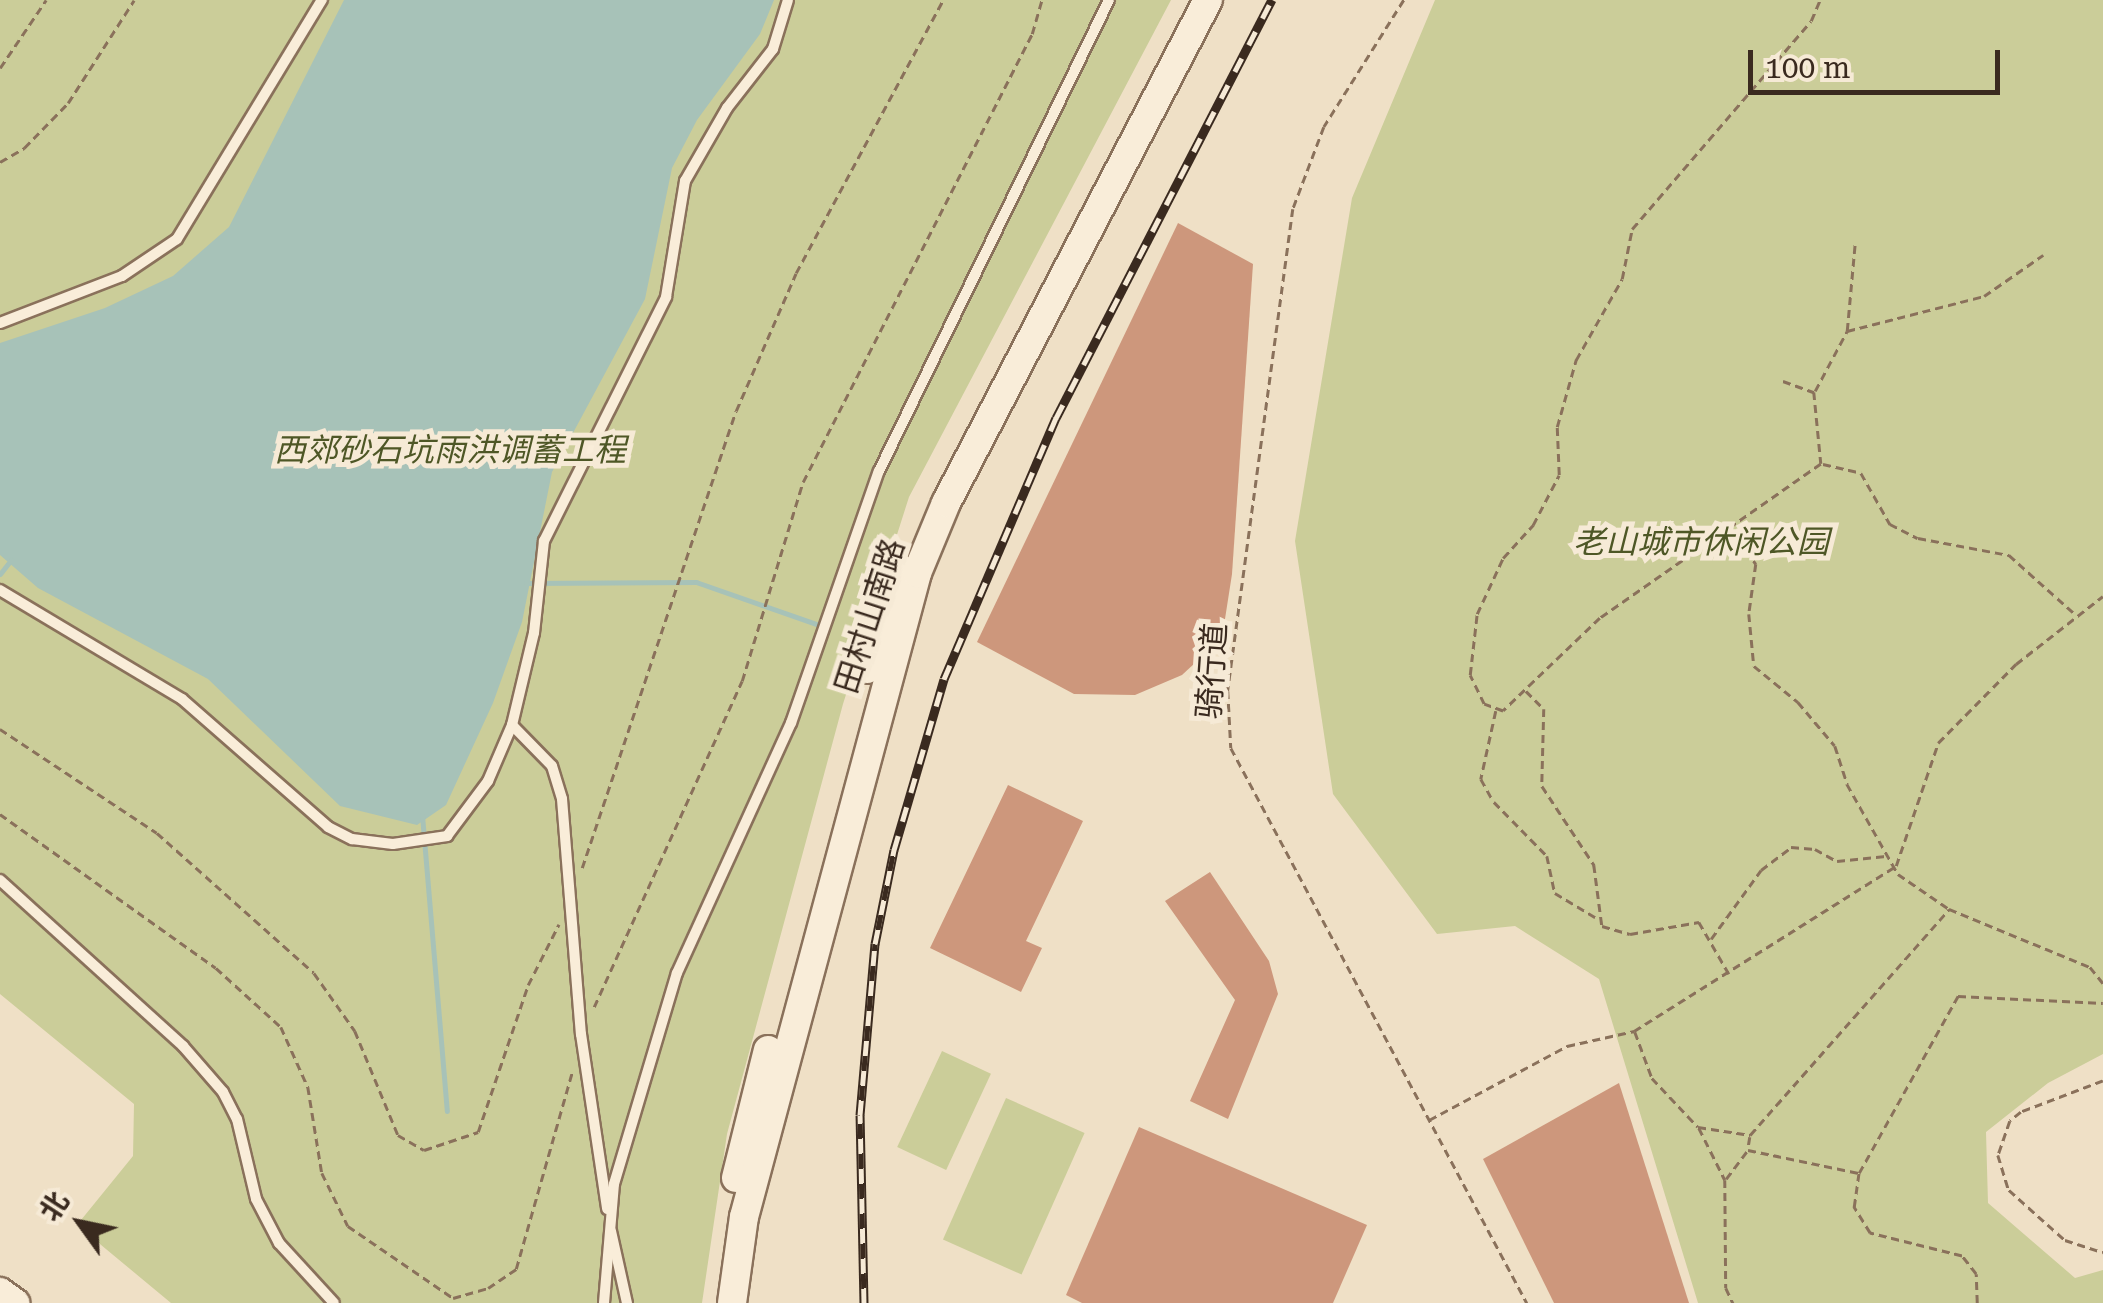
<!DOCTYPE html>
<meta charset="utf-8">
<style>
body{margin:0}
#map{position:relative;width:2103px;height:1303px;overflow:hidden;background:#efe0c6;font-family:"Roboto Serif","Noto Sans SC",serif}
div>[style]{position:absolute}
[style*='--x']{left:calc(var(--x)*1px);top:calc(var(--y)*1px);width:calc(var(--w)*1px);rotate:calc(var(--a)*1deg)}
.green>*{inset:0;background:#cbcd99;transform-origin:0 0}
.water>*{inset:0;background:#a7c2b8}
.stream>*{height:5px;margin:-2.5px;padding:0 2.5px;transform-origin:2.5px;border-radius:2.5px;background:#a7c2b8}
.building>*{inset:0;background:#cd977c}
.path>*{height:2.5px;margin-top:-1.25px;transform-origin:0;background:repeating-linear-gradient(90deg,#8a715b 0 8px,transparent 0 13px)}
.roads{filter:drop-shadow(2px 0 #8a715b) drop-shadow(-2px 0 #8a715b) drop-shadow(0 2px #8a715b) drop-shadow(0 -2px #8a715b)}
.lane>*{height:10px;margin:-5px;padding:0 5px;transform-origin:5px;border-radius:5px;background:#f9edd9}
.secondary>*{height:28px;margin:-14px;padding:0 14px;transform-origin:14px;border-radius:14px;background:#f9edd9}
.rail>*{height:9px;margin-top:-4.5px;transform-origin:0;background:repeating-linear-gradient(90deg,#f6ead6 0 15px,#3a2a1f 0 30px);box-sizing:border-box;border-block:2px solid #3a2a1f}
span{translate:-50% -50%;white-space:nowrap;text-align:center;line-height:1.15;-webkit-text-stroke:10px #f6ead6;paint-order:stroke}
.park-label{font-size:32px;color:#4e5726;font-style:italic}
.street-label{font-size:32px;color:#3a2a1f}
.north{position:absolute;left:30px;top:1173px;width:100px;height:100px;-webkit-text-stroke:8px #f6ead6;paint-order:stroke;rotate:303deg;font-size:28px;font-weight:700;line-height:40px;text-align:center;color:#3a2a1f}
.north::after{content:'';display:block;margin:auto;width:35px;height:45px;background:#3a2a1f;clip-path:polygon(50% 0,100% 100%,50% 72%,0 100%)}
.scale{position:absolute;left:1748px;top:50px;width:252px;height:45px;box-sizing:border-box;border:5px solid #3a2a1f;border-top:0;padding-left:12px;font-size:30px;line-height:35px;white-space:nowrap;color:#3a2a1f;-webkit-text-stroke:8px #f6ead6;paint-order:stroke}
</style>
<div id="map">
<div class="green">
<div style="clip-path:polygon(0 0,1171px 0,909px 497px,843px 704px,727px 1134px,702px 1303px,171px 1303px,77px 1225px,133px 1156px,134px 1104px,0 994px)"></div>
<div style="clip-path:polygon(1435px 0,2103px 0,2103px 1054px,2048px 1083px,1986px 1132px,1988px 1203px,2075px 1278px,2103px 1270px,2103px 1303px,1698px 1303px,1599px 979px,1515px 926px,1437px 934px,1333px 794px,1295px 541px,1352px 198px)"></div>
<div style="left:942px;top:1051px;width:54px;height:106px;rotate:25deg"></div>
<div style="left:1006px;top:1098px;width:86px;height:155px;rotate:24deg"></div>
</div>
<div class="water">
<div style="clip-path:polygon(344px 0,774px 0,760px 34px,697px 120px,672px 168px,645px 299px,552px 472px,522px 622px,493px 703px,446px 805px,417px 825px,340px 806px,208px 679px,38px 588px,0 555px,0 343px,105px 308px,173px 276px,229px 227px)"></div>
</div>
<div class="stream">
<div style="--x:0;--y:574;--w:18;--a:-52"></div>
<div style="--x:526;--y:583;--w:170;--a:-0.3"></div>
<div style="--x:696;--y:582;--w:127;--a:19.3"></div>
<div style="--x:422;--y:815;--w:297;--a:85.2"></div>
</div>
<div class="building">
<div style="clip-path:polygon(1178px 223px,1253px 264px,1232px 574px,1222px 638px,1182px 675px,1135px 695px,1074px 694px,977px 642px)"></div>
<div style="clip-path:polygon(1008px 785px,1083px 821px,1026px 941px,1042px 948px,1021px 992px,930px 948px)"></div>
<div style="clip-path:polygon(1210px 872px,1269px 961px,1278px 994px,1228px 1119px,1190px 1101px,1235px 1000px,1165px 901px)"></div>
<div style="clip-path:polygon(1619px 1083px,1689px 1303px,1554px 1303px,1483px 1159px)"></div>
<div style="clip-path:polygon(1139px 1127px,1367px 1225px,1333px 1303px,1082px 1303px,1066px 1295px)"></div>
</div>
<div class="path">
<div style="--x:1404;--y:0;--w:150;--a:122.2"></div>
<div style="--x:1324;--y:127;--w:88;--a:110.7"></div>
<div style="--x:1293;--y:209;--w:486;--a:97.7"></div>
<div style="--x:1228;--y:691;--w:57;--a:87"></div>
<div style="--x:1231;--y:748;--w:629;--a:61.93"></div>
<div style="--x:0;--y:68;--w:82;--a:-55.9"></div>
<div style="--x:0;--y:162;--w:28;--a:-30"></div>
<div style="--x:24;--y:148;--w:63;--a:-45.6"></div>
<div style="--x:68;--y:103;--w:122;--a:-57.3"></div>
<div style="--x:1847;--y:331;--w:141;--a:-14.3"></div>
<div style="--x:1984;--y:296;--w:72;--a:-34.8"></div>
<div style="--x:1783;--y:381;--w:33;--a:20"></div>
<div style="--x:1814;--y:392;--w:72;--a:84.4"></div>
<div style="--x:1821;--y:464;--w:269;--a:145.1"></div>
<div style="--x:1600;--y:618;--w:134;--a:136.2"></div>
<div style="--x:1503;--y:711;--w:20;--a:-160"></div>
<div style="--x:1484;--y:704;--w:32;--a:-116"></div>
<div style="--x:1470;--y:675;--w:61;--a:-83.5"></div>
<div style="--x:1477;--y:614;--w:62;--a:-65.1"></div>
<div style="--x:1503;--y:558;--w:45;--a:-47.7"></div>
<div style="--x:1533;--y:525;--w:56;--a:-62.5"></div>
<div style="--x:1559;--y:475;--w:48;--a:-92.4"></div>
<div style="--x:1557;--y:427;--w:70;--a:-74.2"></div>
<div style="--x:1576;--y:360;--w:93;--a:-60.4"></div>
<div style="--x:1622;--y:279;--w:51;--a:-78.7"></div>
<div style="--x:1632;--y:229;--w:274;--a:-49.3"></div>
<div style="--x:1811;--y:21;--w:23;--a:-67"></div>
<div style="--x:1815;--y:391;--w:68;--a:-61.9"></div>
<div style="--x:1847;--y:331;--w:88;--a:-84.8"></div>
<div style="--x:1823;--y:464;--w:39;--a:13"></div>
<div style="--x:1861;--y:473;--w:59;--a:60.4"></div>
<div style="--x:1890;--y:524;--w:31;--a:27"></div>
<div style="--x:1918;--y:538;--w:93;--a:10.6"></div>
<div style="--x:2009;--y:555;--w:90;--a:41.8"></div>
<div style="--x:1731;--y:529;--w:43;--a:54.5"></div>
<div style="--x:1756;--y:564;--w:50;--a:98"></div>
<div style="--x:1749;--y:614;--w:52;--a:84.5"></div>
<div style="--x:1754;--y:666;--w:57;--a:39.3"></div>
<div style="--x:1798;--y:702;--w:57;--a:49.9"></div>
<div style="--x:1835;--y:746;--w:40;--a:72"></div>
<div style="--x:1847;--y:784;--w:103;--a:60.5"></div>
<div style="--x:1898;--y:874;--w:62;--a:34.5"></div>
<div style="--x:1526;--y:691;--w:25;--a:45"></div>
<div style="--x:1544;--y:709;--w:77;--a:91.5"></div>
<div style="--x:1542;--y:786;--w:95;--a:56.6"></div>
<div style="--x:1594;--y:865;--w:62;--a:82.5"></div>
<div style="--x:1602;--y:926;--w:29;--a:16"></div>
<div style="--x:1630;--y:934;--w:70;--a:-9.9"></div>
<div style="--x:1699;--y:922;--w:60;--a:60"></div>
<div style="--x:1496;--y:711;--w:70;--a:102.4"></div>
<div style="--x:1481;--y:779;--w:26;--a:61"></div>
<div style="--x:1494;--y:802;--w:76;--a:45.5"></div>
<div style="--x:1547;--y:856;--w:38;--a:78"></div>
<div style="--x:1555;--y:893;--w:47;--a:31"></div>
<div style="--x:0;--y:729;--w:188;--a:33.5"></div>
<div style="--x:157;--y:833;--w:210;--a:41.7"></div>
<div style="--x:314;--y:973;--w:71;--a:54.7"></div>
<div style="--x:355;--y:1031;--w:113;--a:67.5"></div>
<div style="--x:398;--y:1135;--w:30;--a:30"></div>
<div style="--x:424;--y:1150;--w:57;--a:-18.4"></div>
<div style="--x:478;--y:1132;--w:155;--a:-71.2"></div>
<div style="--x:528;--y:985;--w:68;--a:-63.1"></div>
<div style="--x:0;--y:814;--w:265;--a:35.5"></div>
<div style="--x:216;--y:968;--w:88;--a:42.2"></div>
<div style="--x:281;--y:1027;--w:66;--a:65.8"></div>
<div style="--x:308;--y:1087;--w:87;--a:80.8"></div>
<div style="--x:322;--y:1173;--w:59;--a:63.9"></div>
<div style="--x:348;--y:1226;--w:127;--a:34.4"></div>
<div style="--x:453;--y:1298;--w:36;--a:-16"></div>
<div style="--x:488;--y:1288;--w:34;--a:-34"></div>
<div style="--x:516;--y:1269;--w:205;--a:-74.1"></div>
<div style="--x:582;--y:868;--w:482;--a:-71.4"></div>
<div style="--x:736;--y:411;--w:150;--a:-66.5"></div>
<div style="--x:796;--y:273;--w:310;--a:-61.7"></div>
<div style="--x:1711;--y:939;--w:85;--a:-54.1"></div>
<div style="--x:1761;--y:870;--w:38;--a:-37"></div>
<div style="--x:1791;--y:847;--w:24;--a:5"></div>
<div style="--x:1815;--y:849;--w:25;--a:29"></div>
<div style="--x:1837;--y:861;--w:49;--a:-5.8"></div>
<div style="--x:594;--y:1007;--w:358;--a:-65.6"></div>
<div style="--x:742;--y:681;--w:208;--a:-73"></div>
<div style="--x:803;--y:482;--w:503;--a:-62.93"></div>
<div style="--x:1032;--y:34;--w:35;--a:-74"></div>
<div style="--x:1635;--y:1032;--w:49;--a:69.7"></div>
<div style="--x:1652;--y:1078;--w:67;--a:46.8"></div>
<div style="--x:1698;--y:1127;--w:53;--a:8.7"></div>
<div style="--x:1750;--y:1135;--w:301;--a:-48.6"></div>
<div style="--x:1949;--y:909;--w:152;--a:22.4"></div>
<div style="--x:2090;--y:967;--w:21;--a:51"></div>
<div style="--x:2103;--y:1081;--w:88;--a:159.3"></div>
<div style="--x:2021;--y:1112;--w:14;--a:141"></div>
<div style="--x:2010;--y:1121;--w:36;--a:109"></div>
<div style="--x:1998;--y:1155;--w:37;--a:73"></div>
<div style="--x:2009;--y:1190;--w:75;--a:41.8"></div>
<div style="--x:2065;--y:1240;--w:40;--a:18"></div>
<div style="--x:1429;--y:1120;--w:157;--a:-28.2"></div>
<div style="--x:1567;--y:1046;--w:69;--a:-12.6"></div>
<div style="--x:1634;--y:1031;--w:310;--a:-32.2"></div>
<div style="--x:1896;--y:866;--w:130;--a:-71.1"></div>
<div style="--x:1938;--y:743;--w:111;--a:-45.4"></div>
<div style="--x:2016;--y:664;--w:110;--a:-38"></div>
<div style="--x:1699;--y:1128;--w:58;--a:63.4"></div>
<div style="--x:1725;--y:1180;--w:108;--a:89.5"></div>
<div style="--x:1726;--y:1288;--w:17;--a:65"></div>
<div style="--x:1750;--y:1137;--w:13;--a:99"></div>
<div style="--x:1748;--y:1150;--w:113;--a:11.7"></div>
<div style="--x:1726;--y:1179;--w:36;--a:-53"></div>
<div style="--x:1977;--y:1303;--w:29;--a:-92"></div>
<div style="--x:1976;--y:1274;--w:23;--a:-128"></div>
<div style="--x:1962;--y:1256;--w:95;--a:-166"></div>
<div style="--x:1870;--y:1233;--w:31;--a:-122"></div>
<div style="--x:1854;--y:1207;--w:34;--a:-82"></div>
<div style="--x:1859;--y:1173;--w:203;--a:-60.8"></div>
<div style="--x:1958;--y:996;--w:145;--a:2.8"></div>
</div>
<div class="roads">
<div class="lane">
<div style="--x:0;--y:323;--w:131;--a:-21.1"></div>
<div style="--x:122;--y:276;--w:66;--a:-33.9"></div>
<div style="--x:177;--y:239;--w:280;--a:-58.8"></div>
<div style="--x:0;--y:590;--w:212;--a:30.9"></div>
<div style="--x:182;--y:699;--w:194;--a:41.2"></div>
<div style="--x:328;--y:827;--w:27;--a:27"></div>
<div style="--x:352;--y:839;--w:41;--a:7"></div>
<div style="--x:393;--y:844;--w:55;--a:-8.4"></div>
<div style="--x:447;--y:836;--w:69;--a:-53.3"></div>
<div style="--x:488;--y:781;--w:61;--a:-66.8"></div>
<div style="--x:512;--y:725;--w:95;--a:-76.6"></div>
<div style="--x:534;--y:633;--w:93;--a:-83.8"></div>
<div style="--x:544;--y:541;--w:273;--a:-63.4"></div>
<div style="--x:666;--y:297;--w:118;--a:-80.7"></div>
<div style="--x:685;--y:181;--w:84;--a:-60.1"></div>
<div style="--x:727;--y:108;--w:75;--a:-52.1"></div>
<div style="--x:773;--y:49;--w:51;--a:-73"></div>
<div style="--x:512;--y:725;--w:57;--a:45.7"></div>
<div style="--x:552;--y:766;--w:34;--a:73"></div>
<div style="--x:562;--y:799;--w:236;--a:85.4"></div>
<div style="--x:581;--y:1034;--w:177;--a:81.5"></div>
<div style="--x:0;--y:880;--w:247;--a:42.2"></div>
<div style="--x:183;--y:1046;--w:61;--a:49"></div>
<div style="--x:223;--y:1092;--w:30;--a:63"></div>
<div style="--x:237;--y:1119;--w:82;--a:76.6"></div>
<div style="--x:256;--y:1199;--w:50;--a:62.4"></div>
<div style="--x:279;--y:1243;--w:81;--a:47.5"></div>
<div style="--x:611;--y:1231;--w:74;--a:77.5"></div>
<div style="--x:604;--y:1303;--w:119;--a:-85.2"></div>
<div style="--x:614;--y:1184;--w:220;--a:-73.4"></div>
<div style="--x:677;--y:973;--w:275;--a:-65.5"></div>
<div style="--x:791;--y:723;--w:267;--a:-70.8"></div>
<div style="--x:879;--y:471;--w:524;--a:-63.97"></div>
</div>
<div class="secondary">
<div style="--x:867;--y:669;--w:106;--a:-71.9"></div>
<div style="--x:736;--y:1178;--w:132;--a:-76"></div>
<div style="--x:0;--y:1292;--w:19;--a:36"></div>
<div style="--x:732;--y:1303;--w:87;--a:-82.1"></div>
<div style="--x:744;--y:1217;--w:667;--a:-74.96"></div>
<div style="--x:917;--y:573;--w:76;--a:-67.5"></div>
<div style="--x:946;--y:503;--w:567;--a:-62.49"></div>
</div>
</div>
<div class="rail">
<div style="--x:864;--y:1303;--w:188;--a:-91.2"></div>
<div style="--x:860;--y:1115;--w:172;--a:-85"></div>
<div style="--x:875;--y:944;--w:96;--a:-78.6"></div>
<div style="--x:894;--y:850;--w:178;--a:-73.7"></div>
<div style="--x:944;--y:679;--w:284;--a:-66.8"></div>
<div style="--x:1056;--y:418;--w:471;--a:-62.7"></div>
</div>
<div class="park-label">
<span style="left:450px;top:450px">西郊砂石坑雨洪调蓄工程</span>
<span style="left:1701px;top:542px">老山城市休闲公园</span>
</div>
<div class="street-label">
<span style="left:870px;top:616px;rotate:-72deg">田村山南路</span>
<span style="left:1212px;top:671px;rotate:-86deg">骑行道</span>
</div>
<div class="north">北</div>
<div class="scale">100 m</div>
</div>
